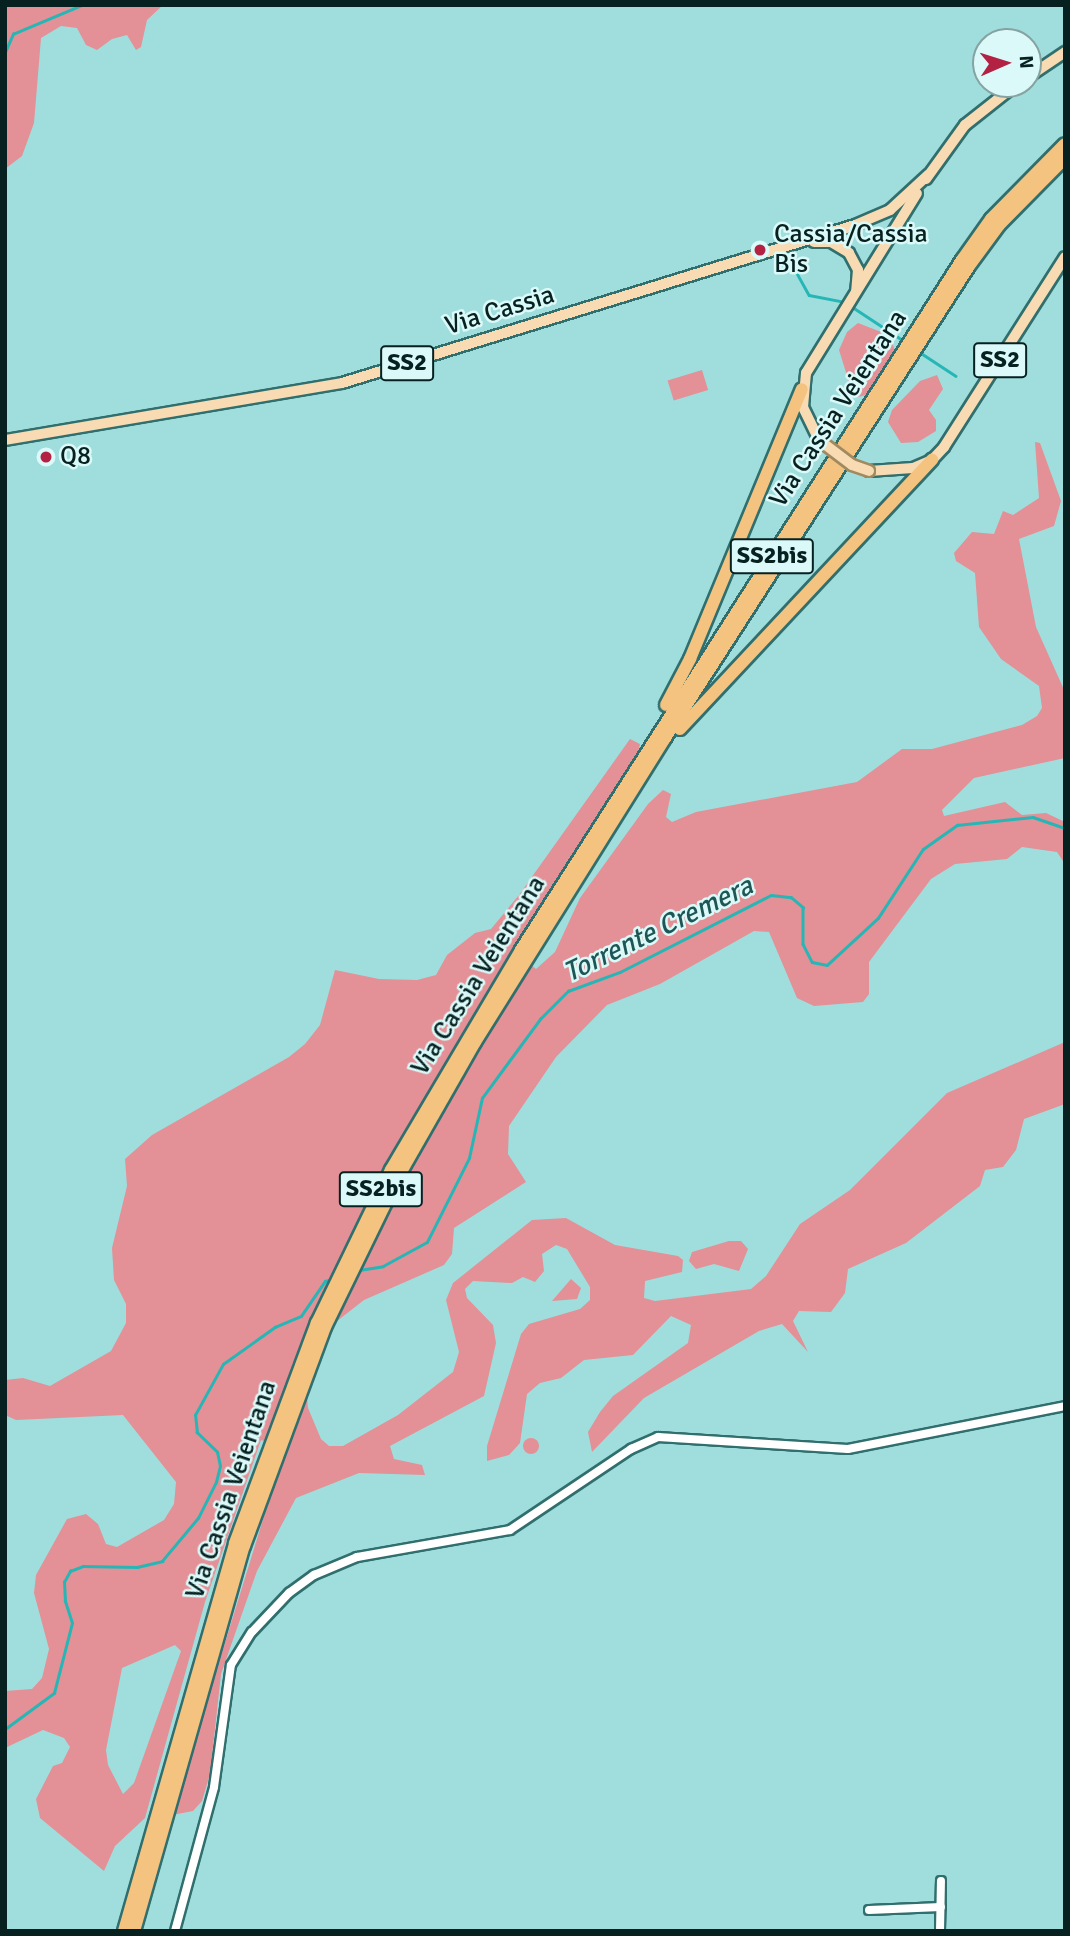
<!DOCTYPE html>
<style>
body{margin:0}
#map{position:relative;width:1070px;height:1936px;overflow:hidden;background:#9fdedd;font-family:Signika,sans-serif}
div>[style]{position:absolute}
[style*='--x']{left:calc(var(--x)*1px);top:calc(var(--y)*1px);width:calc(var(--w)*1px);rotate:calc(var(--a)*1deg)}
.green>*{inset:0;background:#e39097;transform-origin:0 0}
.round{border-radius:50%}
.stream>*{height:2.5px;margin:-1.25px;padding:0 1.25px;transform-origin:1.25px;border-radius:1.25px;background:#27b6b6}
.roads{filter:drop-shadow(2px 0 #306f6e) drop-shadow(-2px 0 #306f6e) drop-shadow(0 2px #306f6e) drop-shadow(0 -2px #306f6e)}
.minor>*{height:8px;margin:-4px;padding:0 4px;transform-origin:4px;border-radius:4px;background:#fff}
.major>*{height:10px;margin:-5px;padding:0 5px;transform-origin:5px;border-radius:5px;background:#f8dbb3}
.highway>*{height:12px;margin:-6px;padding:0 6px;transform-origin:6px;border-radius:6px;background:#f4c380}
.bridges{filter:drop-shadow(2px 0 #a18a5f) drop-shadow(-2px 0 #a18a5f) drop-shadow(0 2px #a18a5f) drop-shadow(0 -2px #a18a5f)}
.major-bridge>*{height:10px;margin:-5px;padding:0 5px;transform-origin:5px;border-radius:5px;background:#f8dbb3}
.dots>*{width:19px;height:19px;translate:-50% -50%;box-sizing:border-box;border:4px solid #daf9f8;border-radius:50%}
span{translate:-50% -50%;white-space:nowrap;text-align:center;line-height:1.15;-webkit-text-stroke:5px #daf9f8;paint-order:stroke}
.shield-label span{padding:2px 5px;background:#daf9f8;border:2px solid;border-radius:5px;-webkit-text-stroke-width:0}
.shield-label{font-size:24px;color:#072121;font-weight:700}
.poi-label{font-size:26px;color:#072121}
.left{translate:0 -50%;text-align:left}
.street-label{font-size:26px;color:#072121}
.water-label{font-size:28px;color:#1e5655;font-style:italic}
.frame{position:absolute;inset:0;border:7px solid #072121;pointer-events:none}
.north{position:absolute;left:972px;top:28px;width:70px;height:70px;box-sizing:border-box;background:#daf9f8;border:2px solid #86a3a2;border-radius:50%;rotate:87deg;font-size:19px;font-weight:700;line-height:28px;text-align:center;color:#072121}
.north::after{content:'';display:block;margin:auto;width:24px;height:32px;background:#b42243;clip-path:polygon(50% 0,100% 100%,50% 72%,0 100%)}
</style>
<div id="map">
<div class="green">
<div style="clip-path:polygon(5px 5px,163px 5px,147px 20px,141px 47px,136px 50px,127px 35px,112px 39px,97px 50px,86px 45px,77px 28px,61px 26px,41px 38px,34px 123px,22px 156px,5px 169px)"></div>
<div style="clip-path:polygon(858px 323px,889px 335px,896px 353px,866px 395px,854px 398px,839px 350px,847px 332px)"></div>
<div style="left:702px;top:370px;width:21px;height:36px;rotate:73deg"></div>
<div style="clip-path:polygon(937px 375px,943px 389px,929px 410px,936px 420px,936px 431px,918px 442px,901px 443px,888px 422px,892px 410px,920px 381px)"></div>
<div style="clip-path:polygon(evenodd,1035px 442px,1040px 443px,1061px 501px,1054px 526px,1019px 539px,1036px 627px,1065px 692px,1065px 758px,974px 778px,942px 810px,944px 816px,1005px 802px,1022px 815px,1046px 813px,1065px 822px,1065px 864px,1057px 852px,1022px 847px,1007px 859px,955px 864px,931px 879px,869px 962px,869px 994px,863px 1002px,814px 1006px,797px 998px,769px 932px,754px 931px,660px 984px,607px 1005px,556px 1057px,509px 1126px,508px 1154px,526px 1182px,454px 1228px,452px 1254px,444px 1265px,364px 1300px,332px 1325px,306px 1387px,308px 1408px,321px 1439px,329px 1446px,343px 1446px,398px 1415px,453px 1372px,459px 1352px,446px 1300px,453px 1283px,532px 1220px,566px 1218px,615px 1245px,678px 1256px,683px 1260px,682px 1272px,645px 1281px,644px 1298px,655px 1301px,751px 1289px,766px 1276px,800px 1224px,850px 1190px,947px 1093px,1065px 1042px,1065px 1104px,1024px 1119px,1016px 1150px,1003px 1167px,985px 1170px,980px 1186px,906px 1243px,848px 1269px,845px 1293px,831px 1312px,799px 1311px,793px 1321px,808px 1352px,782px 1324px,759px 1331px,644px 1398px,592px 1452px,588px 1432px,600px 1412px,613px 1396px,688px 1343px,691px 1325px,671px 1316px,633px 1355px,584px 1360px,561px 1378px,540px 1383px,527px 1394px,520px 1443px,509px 1455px,487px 1461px,487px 1446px,521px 1334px,529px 1324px,580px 1309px,590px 1300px,590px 1287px,567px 1249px,556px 1245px,542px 1254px,544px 1271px,535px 1282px,523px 1277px,512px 1283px,473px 1281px,465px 1289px,467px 1298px,493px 1325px,496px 1343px,484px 1396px,390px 1446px,394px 1459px,422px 1465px,425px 1475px,359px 1473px,296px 1498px,257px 1571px,221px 1674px,210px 1774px,202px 1801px,193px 1811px,172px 1815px,285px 1448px,261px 1440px,205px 1602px,145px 1818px,115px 1846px,104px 1871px,40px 1818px,36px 1799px,53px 1766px,62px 1763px,70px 1747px,64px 1738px,43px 1730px,5px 1748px,5px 1691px,32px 1689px,42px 1678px,49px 1649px,34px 1593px,36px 1575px,67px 1519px,86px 1514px,98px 1524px,106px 1544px,117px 1547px,164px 1520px,174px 1504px,176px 1482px,123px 1415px,16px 1420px,5px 1415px,5px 1380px,23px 1378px,50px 1386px,111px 1351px,126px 1323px,126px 1304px,114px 1280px,112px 1248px,127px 1186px,125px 1159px,152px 1135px,289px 1057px,305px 1044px,320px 1025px,335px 970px,379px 979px,417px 980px,436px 975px,447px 955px,475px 933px,491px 929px,519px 895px,630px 739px,640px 744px,637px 758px,517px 947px,518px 955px,536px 969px,555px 952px,580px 898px,648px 804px,663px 790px,671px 794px,666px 817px,672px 822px,696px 812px,857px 782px,902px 749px,932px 749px,1022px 725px,1037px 716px,1042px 708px,1039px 686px,1001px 659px,979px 627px,975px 573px,956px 561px,954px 553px,972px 532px,994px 534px,1003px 511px,1013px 515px,1039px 498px,1035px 442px,175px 1645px,181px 1651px,134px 1783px,123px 1794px,108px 1765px,106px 1750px,122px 1668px,175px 1645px)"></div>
<div style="clip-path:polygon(729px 1241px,741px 1241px,748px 1249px,739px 1271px,714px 1264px,696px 1269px,689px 1261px,692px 1252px)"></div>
<div style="clip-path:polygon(571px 1279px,581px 1288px,577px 1299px,552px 1301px)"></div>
<div class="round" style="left:523px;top:1438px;width:16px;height:16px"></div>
</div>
<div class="stream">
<div style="--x:5;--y:52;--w:20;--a:-66"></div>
<div style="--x:13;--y:34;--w:75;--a:-22.8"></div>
<div style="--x:793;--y:266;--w:33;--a:61"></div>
<div style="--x:809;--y:295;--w:37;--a:11"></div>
<div style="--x:851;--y:306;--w:64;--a:33.4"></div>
<div style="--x:918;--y:351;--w:45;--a:33.3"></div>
<div style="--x:359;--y:1270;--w:24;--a:-9"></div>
<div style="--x:383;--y:1266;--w:50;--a:-28.6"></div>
<div style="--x:427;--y:1242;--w:94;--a:-63.4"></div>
<div style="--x:469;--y:1158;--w:61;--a:-77.8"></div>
<div style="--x:482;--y:1098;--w:98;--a:-53.7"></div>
<div style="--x:540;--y:1019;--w:40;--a:-45"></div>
<div style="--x:568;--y:991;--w:55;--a:-20.1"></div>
<div style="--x:620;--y:972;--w:169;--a:-27"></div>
<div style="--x:771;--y:895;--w:20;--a:6"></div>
<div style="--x:791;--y:897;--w:16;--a:40"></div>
<div style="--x:803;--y:907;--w:37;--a:90"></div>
<div style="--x:803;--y:944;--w:20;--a:63"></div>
<div style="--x:812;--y:962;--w:15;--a:11"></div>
<div style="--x:827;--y:965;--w:69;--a:-42.7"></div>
<div style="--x:878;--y:918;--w:82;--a:-56.9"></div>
<div style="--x:923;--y:849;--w:42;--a:-35.2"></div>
<div style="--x:957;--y:825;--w:76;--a:-6"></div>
<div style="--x:1033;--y:817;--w:34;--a:19"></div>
<div style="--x:5;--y:1729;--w:61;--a:-36.3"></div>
<div style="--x:54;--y:1693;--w:72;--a:-75.6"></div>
<div style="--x:72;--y:1623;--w:23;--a:-108"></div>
<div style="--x:65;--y:1601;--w:19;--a:-93"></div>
<div style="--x:64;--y:1582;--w:13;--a:-61"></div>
<div style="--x:70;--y:1571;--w:14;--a:-21"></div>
<div style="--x:83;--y:1566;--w:54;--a:1.1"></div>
<div style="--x:137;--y:1567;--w:26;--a:-13"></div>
<div style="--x:162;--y:1561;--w:56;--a:-50.1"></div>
<div style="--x:198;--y:1518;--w:40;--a:-63.4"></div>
<div style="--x:216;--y:1482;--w:16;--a:-76"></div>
<div style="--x:220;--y:1466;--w:14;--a:-102"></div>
<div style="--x:217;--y:1452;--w:28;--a:-136"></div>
<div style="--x:197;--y:1433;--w:18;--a:-96"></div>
<div style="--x:195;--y:1415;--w:58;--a:-61.2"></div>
<div style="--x:223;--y:1364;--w:64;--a:-35.4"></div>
<div style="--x:275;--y:1327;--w:28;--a:-23"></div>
<div style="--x:301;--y:1316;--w:42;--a:-55.6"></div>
<div style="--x:325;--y:1281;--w:8;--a:-14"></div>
</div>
<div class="roads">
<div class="minor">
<div style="--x:869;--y:1910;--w:72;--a:-2.4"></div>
<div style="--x:175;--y:1931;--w:149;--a:-74.8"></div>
<div style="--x:214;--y:1787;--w:123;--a:-82.1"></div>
<div style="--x:231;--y:1665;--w:39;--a:-58"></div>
<div style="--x:252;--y:1632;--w:54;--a:-46.5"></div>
<div style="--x:289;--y:1593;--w:31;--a:-36"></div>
<div style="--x:314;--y:1575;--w:47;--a:-22.7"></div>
<div style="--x:357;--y:1557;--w:155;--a:-10"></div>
<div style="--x:510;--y:1530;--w:146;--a:-33.8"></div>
<div style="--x:631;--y:1449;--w:30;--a:-24"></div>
<div style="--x:658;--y:1437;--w:190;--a:3.6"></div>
<div style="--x:848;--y:1449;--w:221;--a:-11.2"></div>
<div style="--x:940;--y:1931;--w:50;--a:-88.9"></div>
</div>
<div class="major">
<div style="--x:1028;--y:77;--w:45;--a:-34"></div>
<div style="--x:926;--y:179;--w:67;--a:-54.2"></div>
<div style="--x:965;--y:125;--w:66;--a:-38.3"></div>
<div style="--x:814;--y:242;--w:17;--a:0"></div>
<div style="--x:831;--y:242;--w:21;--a:31"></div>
<div style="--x:849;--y:253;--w:19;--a:62"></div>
<div style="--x:858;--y:270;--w:21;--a:95"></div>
<div style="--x:5;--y:440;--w:342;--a:-9.6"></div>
<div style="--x:342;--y:383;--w:537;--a:-17.12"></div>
<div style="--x:855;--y:225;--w:38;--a:-23"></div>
<div style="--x:890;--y:210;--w:52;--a:-42.6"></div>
<div style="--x:819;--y:440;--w:37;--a:-116"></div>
<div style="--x:803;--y:407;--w:34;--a:-85"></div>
<div style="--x:806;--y:373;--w:211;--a:-58.3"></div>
<div style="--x:869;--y:471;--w:44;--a:-3.9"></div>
<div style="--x:913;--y:468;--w:21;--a:-23"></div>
<div style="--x:932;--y:460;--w:18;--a:-47"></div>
<div style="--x:944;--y:447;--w:225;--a:-57.5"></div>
</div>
<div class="highway">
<div style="--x:666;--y:705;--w:52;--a:-62.4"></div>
<div style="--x:690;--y:659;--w:292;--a:-67.5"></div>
<div style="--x:680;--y:729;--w:369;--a:-46.9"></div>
<div style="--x:124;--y:1931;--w:404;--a:-74"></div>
<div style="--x:235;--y:1543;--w:235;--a:-69.6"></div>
<div style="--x:317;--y:1323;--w:170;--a:-64.2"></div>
<div style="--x:391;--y:1170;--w:256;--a:-59.4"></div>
<div style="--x:521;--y:950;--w:819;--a:-57.42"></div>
<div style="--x:962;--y:260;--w:50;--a:-54.7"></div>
<div style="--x:991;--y:219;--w:105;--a:-45.4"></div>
<div style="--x:134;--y:1931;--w:400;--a:-74.1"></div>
<div style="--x:244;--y:1546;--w:233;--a:-69.7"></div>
<div style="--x:325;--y:1327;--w:167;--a:-64"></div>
<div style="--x:398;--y:1177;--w:155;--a:-60.3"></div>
<div style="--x:475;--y:1042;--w:358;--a:-58"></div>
<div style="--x:665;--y:738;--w:561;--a:-57.22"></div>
<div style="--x:969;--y:266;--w:51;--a:-53.8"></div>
<div style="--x:999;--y:225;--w:94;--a:-45.4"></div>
</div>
</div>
<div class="bridges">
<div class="major-bridge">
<div style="--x:819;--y:440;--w:41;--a:37.1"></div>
<div style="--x:852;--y:465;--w:18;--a:19"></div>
</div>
</div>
<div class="dots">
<div style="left:760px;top:250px;background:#b42243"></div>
<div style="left:46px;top:457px;background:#b42243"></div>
</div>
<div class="shield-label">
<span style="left:1000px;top:360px">SS2</span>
<span style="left:407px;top:363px">SS2</span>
<span style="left:772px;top:556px">SS2bis</span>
<span style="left:381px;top:1189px">SS2bis</span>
</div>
<div class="poi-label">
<span class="left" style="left:774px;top:250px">Cassia/Cassia<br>Bis</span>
<span class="left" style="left:60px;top:457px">Q8</span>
</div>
<div class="street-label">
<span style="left:500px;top:311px;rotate:-17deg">Via Cassia</span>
<span style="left:839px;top:409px;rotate:-57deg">Via Cassia Veientana</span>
<span style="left:479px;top:976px;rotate:-58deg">Via Cassia Veientana</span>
<span style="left:232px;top:1490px;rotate:-71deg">Via Cassia Veientana</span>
</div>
<div class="water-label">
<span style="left:658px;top:929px;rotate:-26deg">Torrente Cremera</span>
</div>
<div class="frame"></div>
<div class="north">N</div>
</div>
